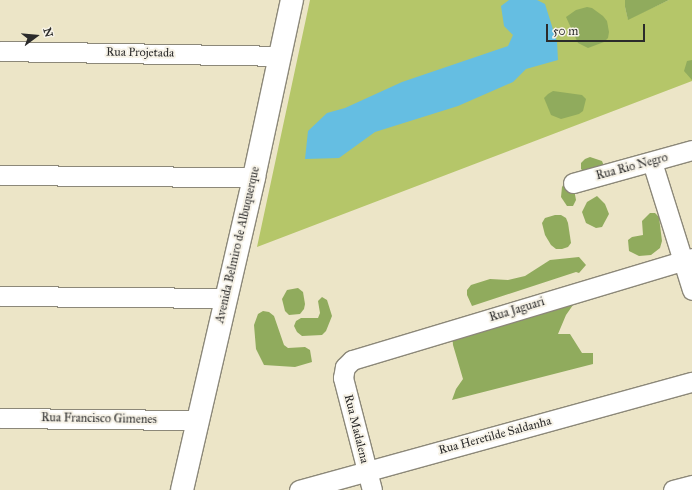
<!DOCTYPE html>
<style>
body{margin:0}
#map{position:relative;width:692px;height:490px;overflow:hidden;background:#ece5c7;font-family:"IM FELL Great Primer",serif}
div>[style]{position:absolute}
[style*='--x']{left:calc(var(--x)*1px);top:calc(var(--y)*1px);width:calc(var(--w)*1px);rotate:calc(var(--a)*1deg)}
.green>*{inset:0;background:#b5c669}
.forest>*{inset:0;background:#90ab5d}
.water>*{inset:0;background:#65bee2}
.roads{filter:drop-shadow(1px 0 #8c8879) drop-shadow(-1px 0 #8c8879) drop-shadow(0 1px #8c8879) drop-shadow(0 -1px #8c8879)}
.minor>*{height:19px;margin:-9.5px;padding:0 9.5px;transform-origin:9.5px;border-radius:9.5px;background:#fff}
.major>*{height:22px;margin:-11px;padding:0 11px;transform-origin:11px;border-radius:11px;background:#fff}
span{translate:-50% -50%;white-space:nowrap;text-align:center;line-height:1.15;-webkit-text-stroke:4px #f7f3e8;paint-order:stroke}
.street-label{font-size:12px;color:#2b2b2b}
.north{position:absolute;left:16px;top:16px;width:40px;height:40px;-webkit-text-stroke:3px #f7f3e8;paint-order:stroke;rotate:74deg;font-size:11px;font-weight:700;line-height:16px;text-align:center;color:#2b2b2b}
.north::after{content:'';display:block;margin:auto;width:14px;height:18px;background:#2b2b2b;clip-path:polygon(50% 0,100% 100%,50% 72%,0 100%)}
.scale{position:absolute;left:546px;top:24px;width:99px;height:18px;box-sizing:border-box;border:2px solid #2b2b2b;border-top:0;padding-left:5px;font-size:12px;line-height:14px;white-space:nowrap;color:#2b2b2b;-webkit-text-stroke:3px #f7f3e8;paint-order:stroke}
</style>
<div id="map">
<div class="green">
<div style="clip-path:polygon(310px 0,625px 0,625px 7px,628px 19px,669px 0,692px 0,692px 81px,257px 247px)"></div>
</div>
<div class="forest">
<div style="clip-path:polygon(625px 0,669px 0,628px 20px,625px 7px)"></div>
<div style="clip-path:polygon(587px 7px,592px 8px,603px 16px,607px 21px,609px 32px,608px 38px,604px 42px,588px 48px,578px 43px,566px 17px,576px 10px)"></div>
<div style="clip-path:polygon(692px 60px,692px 80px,684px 71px,687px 61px)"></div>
<div style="clip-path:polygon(553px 91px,582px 95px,586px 99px,583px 111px,579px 114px,561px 119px,551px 115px,544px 98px,548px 94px)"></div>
<div style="clip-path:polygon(590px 157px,602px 161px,606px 171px,585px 173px,581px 169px,581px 163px,585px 159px)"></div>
<div style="clip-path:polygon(565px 182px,574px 189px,576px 200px,573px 206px,567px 206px,561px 197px,562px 187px)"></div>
<div style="clip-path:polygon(597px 196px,605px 204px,609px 214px,602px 227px,596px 228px,586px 223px,582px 212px,587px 202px)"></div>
<div style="clip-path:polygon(650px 213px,655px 213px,659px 217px,662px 241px,660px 248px,651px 255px,639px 256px,629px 251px,628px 240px,632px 237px,643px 235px,642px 221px)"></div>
<div style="clip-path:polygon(555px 215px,561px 215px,566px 218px,568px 223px,571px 243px,568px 247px,562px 249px,556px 249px,551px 245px,545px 235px,542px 223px,545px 218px)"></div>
<div style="clip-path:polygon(579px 257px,586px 265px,579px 273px,576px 272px,472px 306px,467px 295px,467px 290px,471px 285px,490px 279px,508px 280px,525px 276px,550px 260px)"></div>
<div style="clip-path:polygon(298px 288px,303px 292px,305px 304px,304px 309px,300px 314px,289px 315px,285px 311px,282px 299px,287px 290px)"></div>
<div style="clip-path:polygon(322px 297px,327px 300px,332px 316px,326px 331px,322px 335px,302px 336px,297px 332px,294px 326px,296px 321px,301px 318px,318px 318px,320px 313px,318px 301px)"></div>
<div style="clip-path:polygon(563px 299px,573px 305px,566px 315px,558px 334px,570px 334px,582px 353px,593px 353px,593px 364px,452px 400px,456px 389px,463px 379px,453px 345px,452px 333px)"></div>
<div style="clip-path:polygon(263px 311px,269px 312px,274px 316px,284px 345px,288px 348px,305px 347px,310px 350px,312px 362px,295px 367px,264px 365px,256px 349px,254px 325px,258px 314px)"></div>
</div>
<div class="water">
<div style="clip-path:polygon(509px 0,537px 0,545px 4px,557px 42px,558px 60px,526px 69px,513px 82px,458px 106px,375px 132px,339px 158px,305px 159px,308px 131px,327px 113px,345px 108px,402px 82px,508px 46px,513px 35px,504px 26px,501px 6px)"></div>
</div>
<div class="roads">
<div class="minor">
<div style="--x:0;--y:51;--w:280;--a:1"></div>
<div style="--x:652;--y:162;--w:134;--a:72.6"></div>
<div style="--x:0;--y:175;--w:254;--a:0.5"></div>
<div style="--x:573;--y:183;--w:123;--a:-15.5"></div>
<div style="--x:0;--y:296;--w:225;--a:0.5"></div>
<div style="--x:0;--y:418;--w:197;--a:0.6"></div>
<div style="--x:299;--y:490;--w:408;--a:-15.4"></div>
<div style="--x:372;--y:490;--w:116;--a:-104.5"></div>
<div style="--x:343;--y:378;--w:11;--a:-80"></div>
<div style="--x:345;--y:367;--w:10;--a:-45"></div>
<div style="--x:352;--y:360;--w:355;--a:-16.7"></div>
<div style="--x:673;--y:490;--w:20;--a:-15"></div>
</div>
<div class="major">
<div style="--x:182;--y:490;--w:321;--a:-77"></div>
<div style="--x:254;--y:177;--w:181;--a:-77.9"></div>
</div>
</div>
<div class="street-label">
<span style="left:140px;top:53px;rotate:1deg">Rua Projetada</span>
<span style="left:632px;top:167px;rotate:-15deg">Rua Rio Negro</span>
<span style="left:238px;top:245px;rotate:-77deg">Avenida Belmiro de Albuquerque</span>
<span style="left:517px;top:310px;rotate:-17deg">Rua Jaguari</span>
<span style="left:99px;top:419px;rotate:1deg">Rua Francisco Gimenes</span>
<span style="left:356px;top:429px;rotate:76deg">Rua Madalena</span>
<span style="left:495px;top:436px;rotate:-15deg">Rua Heretilde Saldanha</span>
</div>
<div class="north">N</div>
<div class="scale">50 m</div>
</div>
